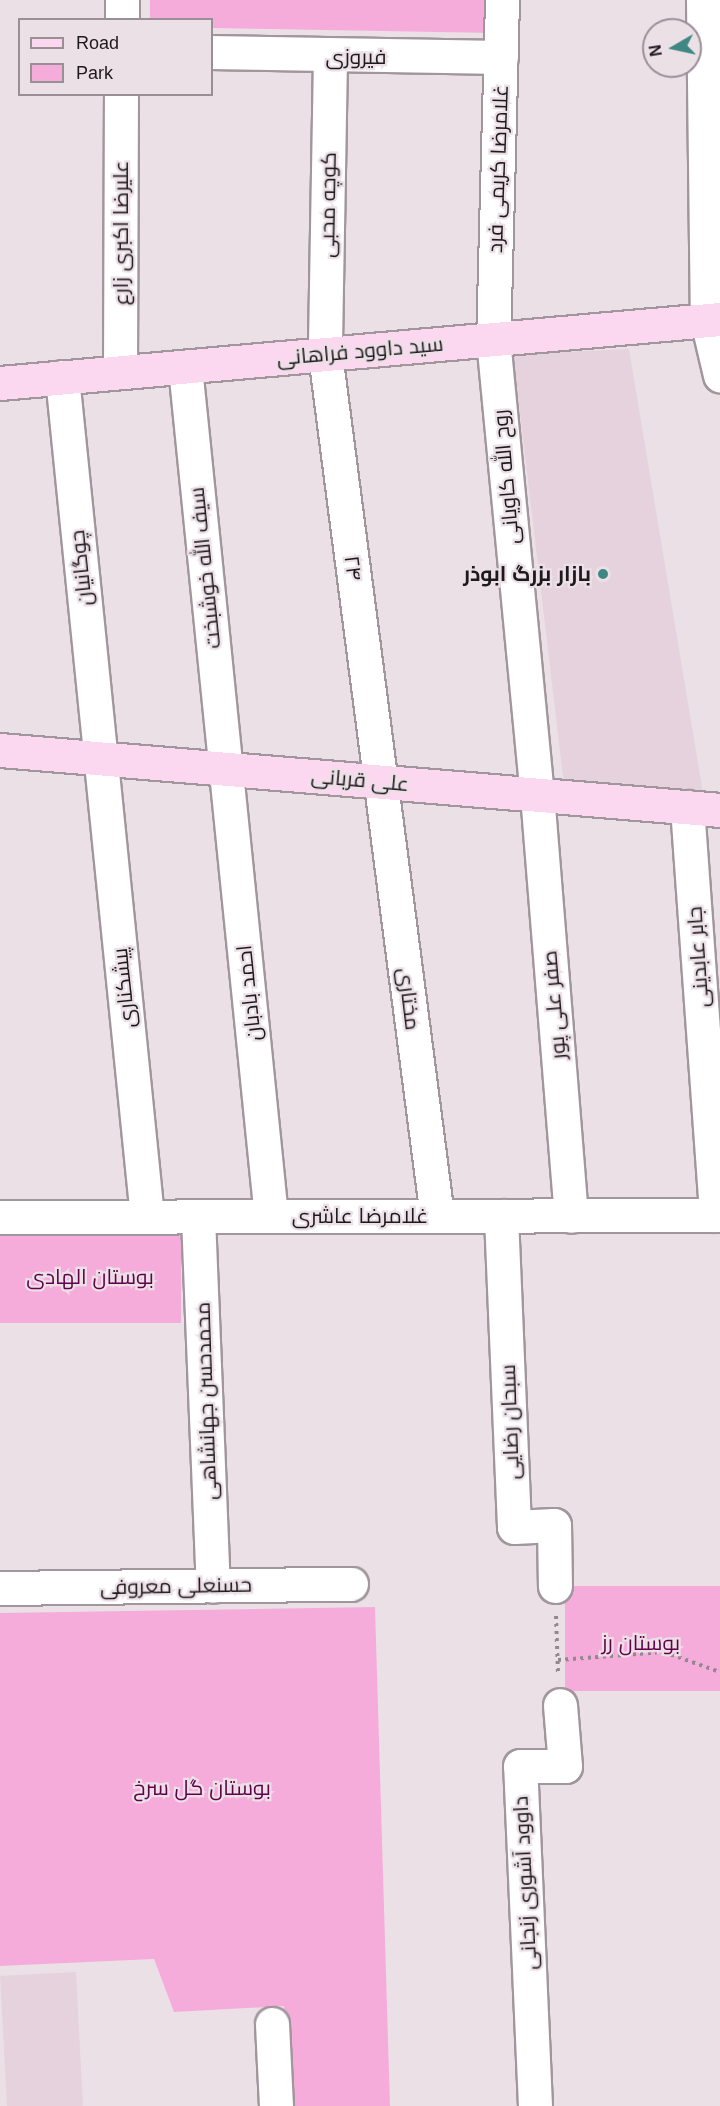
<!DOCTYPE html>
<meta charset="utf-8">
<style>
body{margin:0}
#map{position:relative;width:720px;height:2106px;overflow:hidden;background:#ece0e7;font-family:Helvetica,Cairo,sans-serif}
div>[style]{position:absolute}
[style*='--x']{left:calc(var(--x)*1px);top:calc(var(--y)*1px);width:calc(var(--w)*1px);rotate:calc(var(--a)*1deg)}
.built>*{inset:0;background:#e5d2dd;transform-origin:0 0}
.green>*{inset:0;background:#f6acdb;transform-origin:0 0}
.path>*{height:4px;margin-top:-2px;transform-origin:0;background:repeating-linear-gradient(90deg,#91898e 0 3px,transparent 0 7.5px)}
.roads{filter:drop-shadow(2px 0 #a1969c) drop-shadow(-2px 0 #a1969c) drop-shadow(0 2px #a1969c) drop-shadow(0 -2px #a1969c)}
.street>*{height:33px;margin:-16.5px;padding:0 16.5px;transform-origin:16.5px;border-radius:16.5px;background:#fff}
.secondary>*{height:33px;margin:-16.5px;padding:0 16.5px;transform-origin:16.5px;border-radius:16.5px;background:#fbd8ef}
.dots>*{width:16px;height:16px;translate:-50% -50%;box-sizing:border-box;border:3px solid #ece0e7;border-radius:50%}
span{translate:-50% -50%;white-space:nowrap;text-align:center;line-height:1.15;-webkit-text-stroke:4.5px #ece0e7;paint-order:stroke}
.street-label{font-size:21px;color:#1d191c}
.poi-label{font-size:21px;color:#1d191c;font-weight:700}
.right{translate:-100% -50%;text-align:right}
.park-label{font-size:21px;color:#62004b}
.legend{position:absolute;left:18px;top:18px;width:195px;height:78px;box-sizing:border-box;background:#ece0e7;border:2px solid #999096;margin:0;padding:8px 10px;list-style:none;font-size:18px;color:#1d191c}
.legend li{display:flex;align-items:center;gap:12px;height:30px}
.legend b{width:30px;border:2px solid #999096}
.north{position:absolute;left:642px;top:18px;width:60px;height:60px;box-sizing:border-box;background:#ece0e7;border:2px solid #999096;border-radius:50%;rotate:261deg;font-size:16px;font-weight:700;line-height:24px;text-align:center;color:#1d191c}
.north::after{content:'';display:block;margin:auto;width:21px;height:27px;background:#3f8783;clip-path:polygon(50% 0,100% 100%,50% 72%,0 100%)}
</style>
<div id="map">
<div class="built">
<div style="clip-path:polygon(629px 349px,705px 805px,565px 794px,513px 354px)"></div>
<div style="left:76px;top:1972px;width:134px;height:76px;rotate:87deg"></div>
</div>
<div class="green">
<div style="clip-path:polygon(150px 0,496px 0,495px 33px,212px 28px,212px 20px,150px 20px)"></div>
<div style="left:181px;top:1230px;width:93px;height:181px;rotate:90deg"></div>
<div style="left:720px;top:1586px;width:105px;height:155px;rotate:90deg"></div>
<div style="clip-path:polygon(375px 1607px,390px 2106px,288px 2106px,284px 2006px,174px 2012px,154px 1959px,0 1966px,0 1613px)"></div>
</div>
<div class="path">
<div style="--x:556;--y:1616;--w:58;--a:88"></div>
<div style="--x:558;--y:1660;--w:106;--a:-4.3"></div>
<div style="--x:664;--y:1652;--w:59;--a:19.7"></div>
</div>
<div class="roads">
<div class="street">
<div style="--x:502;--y:0;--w:339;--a:91.5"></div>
<div style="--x:493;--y:339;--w:457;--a:84.5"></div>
<div style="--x:537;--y:794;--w:423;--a:85.4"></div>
<div style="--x:703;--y:0;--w:320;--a:89.3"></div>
<div style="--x:707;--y:320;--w:57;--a:76.7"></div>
<div style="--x:122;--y:20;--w:20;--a:-90"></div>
<div style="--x:212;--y:52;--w:289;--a:1"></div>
<div style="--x:330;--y:57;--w:297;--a:91"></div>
<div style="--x:325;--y:354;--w:869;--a:82.6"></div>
<div style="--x:185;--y:367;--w:853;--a:84.22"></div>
<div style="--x:120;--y:372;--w:278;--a:-89.8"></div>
<div style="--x:62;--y:377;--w:844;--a:84.22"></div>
<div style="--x:687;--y:807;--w:409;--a:85.9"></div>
<div style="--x:501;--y:1216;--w:311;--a:87.6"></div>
<div style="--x:514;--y:1527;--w:40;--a:-2.9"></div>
<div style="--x:554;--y:1525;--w:61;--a:89.1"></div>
<div style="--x:0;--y:1217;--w:720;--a:-0.16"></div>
<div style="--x:198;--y:1217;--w:369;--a:87.7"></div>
<div style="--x:0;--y:1588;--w:351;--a:-0.7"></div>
<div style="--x:272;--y:2024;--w:82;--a:87.2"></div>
<div style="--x:535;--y:2106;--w:340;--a:-92.5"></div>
<div style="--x:520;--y:1766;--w:45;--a:0"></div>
<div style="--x:565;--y:1766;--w:61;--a:-94.7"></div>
</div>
<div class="secondary">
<div style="--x:0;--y:383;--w:723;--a:-5.08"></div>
<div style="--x:0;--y:750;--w:722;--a:4.76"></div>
</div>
</div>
<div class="dots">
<div style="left:603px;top:574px;background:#3f8783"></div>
</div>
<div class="street-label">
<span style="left:356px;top:57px">فیروزی</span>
<span style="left:498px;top:169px;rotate:-88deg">غلامرضا کریمی فرد</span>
<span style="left:328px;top:205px;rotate:-89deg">کوچه محبی</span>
<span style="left:121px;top:233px;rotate:-90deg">علیرضا اکبری زارع</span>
<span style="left:360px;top:351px;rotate:-5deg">سید داوود فراهانی</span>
<span style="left:506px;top:477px;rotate:-95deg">روح الله کاویانی</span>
<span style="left:81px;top:568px;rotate:-96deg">چوگانیان</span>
<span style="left:205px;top:568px;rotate:-96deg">سیف الله خوشبخت</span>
<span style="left:353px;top:568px;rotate:83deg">۲۴</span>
<span style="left:360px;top:780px;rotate:5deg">علی قربانی</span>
<span style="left:698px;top:957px;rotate:-94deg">جابر عابدینی</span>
<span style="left:124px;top:988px;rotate:-96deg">پیشکناری</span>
<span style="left:249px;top:993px;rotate:-96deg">احمد بادبان</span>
<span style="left:409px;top:999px;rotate:83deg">مختاری</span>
<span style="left:554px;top:1005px;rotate:-95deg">صفر علی پور</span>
<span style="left:360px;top:1216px">غلامرضا عاشری</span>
<span style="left:206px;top:1401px;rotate:-92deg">محمدحسن جهانشاهی</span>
<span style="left:510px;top:1422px;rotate:-92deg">سبحان رضایی</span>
<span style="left:176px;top:1586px;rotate:-1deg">حسنعلی معروفی</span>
<span style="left:525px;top:1883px;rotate:-93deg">داوود آشوری زنجانی</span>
</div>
<div class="poi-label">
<span class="right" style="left:591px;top:574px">بازار بزرگ ابوذر</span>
</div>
<div class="park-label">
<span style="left:90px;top:1277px">بوستان الهادی</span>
<span style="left:641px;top:1643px">بوستان رز</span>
<span style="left:202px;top:1788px">بوستان گل سرخ</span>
</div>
<ul class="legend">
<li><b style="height:8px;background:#fbd8ef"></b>Road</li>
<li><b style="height:16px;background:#f6acdb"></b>Park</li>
</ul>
<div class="north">N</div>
</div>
